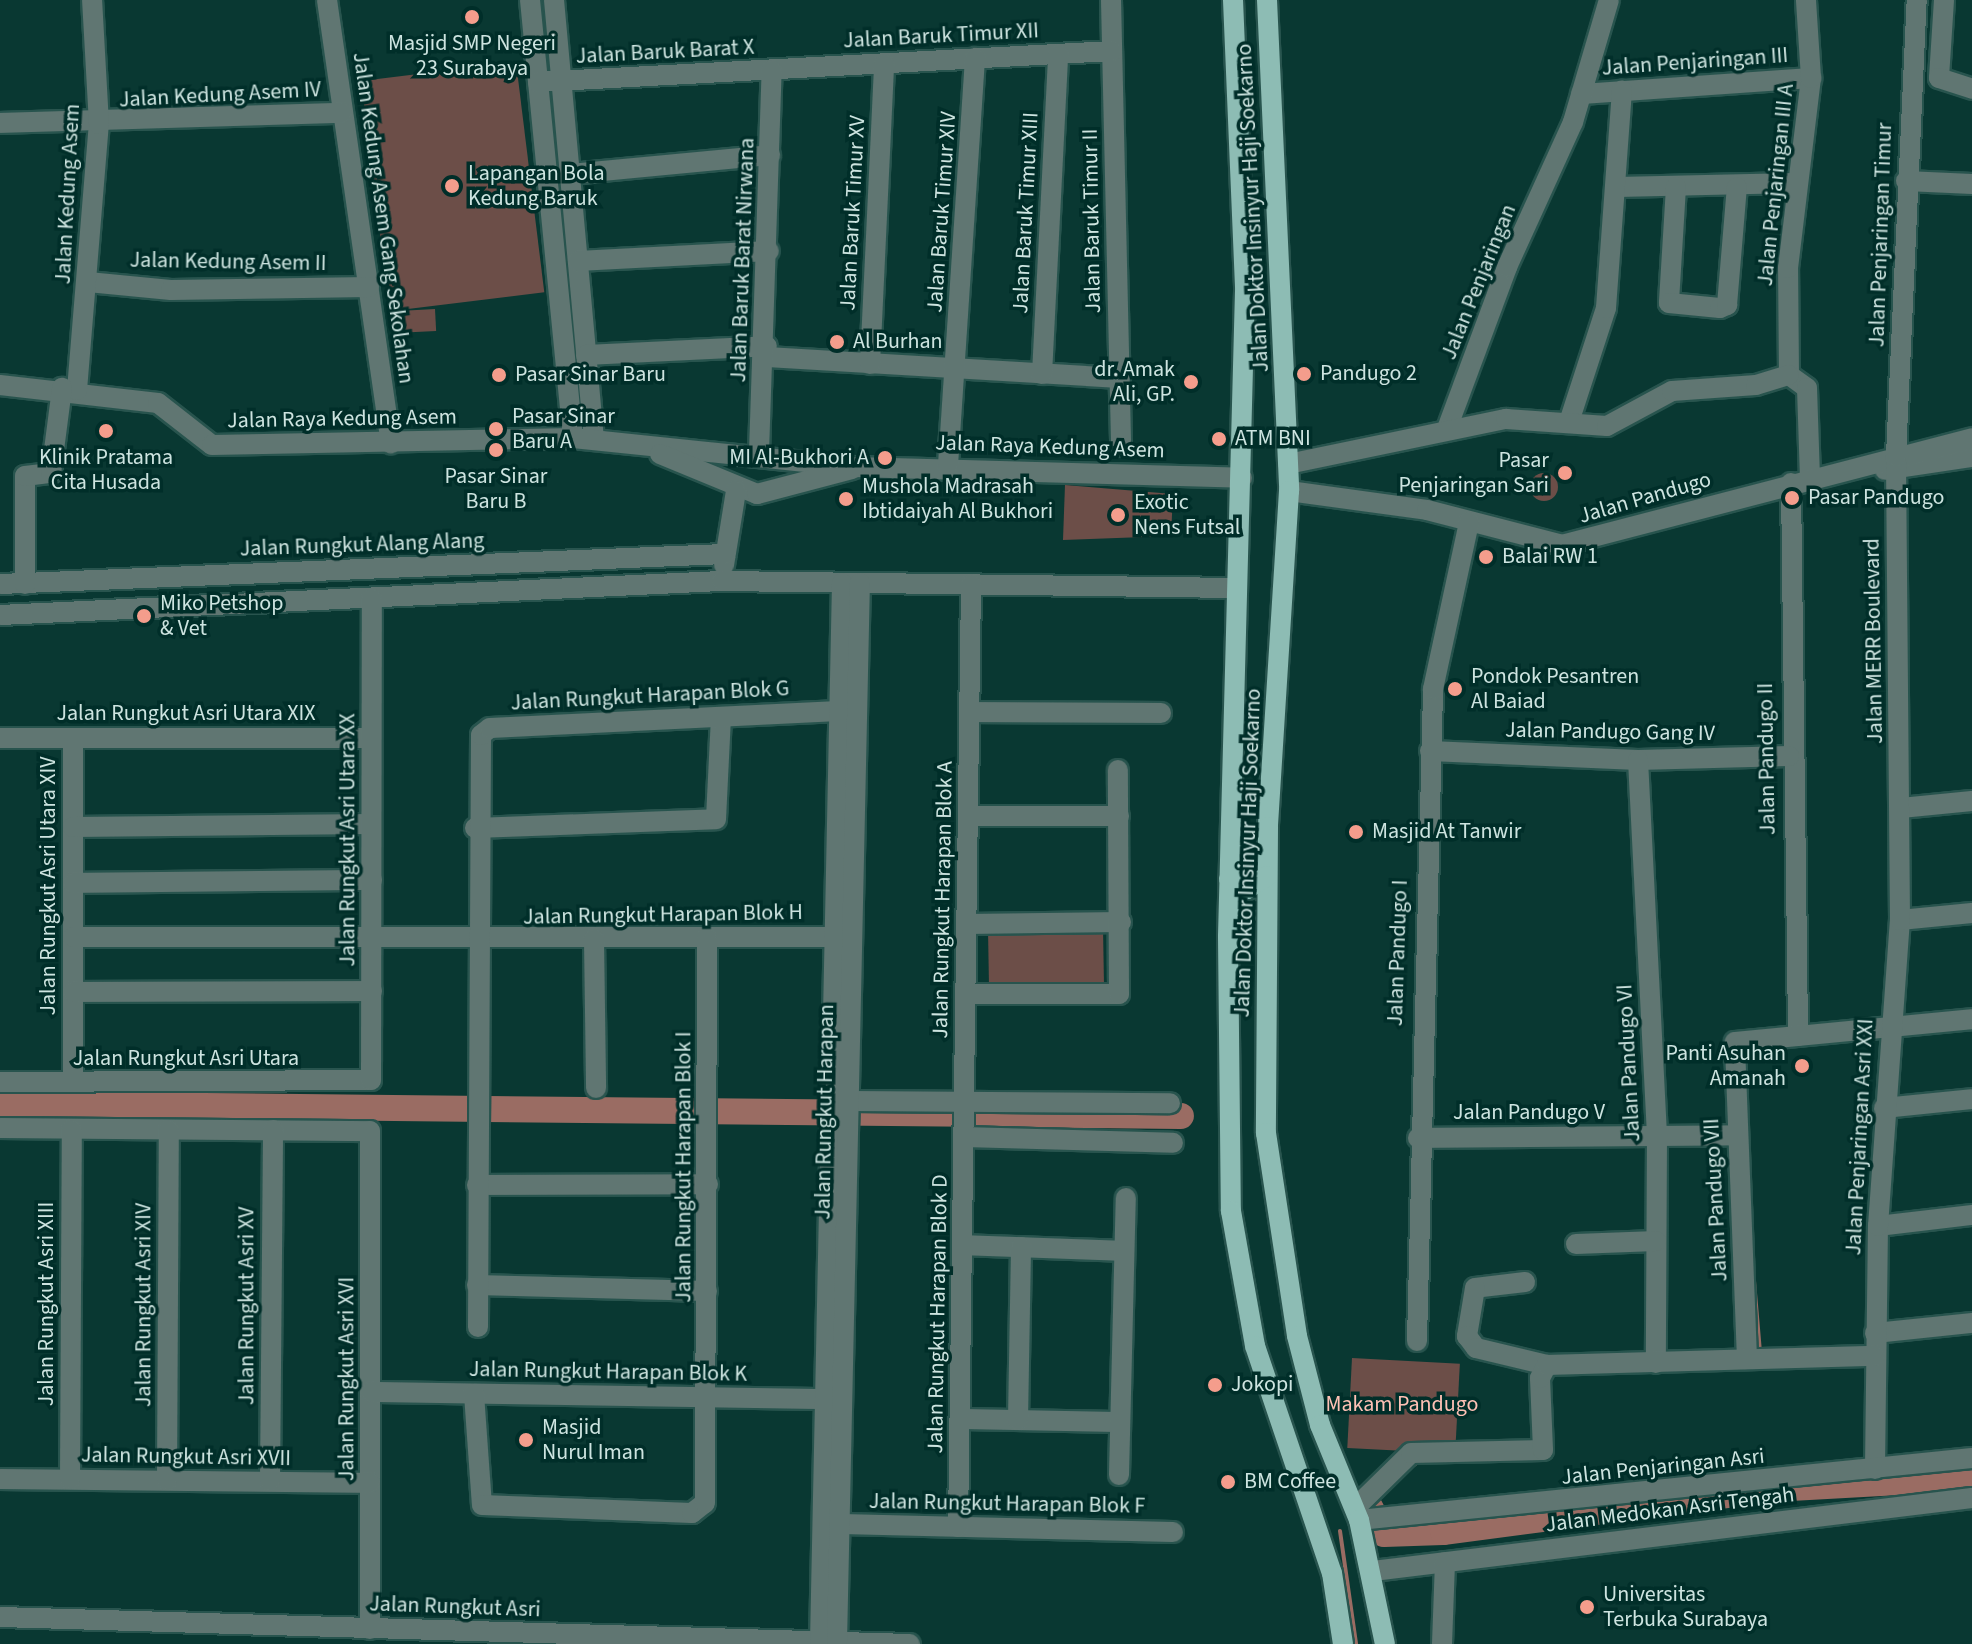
<!DOCTYPE html>
<style>
body{margin:0}
#map{position:relative;width:1972px;height:1644px;overflow:hidden;background:#093832;font-family:"Source Sans 3",sans-serif}
div>[style]{position:absolute}
[style*='--x']{left:calc(var(--x)*1px);top:calc(var(--y)*1px);width:calc(var(--w)*1px);rotate:calc(var(--a)*1deg)}
.green>*{inset:0;background:#6c4e48;transform-origin:0 0}
.round{border-radius:50%}
.stream>*{height:4px;margin:-2px;padding:0 2px;transform-origin:2px;border-radius:2px;background:#9a6c63}
.river>*{height:26px;margin:-13px;padding:0 13px;transform-origin:13px;border-radius:13px;background:#9a6c63}
.minor-tunnel>*{height:20px;margin-top:-10px;transform-origin:0;background:repeating-linear-gradient(90deg,#26524c 0 20px,transparent 0 30px)}
.roads{filter:drop-shadow(2px 0 #28544e) drop-shadow(-2px 0 #28544e) drop-shadow(0 2px #28544e) drop-shadow(0 -2px #28544e)}
.minor>*{height:20px;margin:-10px;padding:0 10px;transform-origin:10px;border-radius:10px;background:#607672}
.major>*{height:20px;margin:-10px;padding:0 10px;transform-origin:10px;border-radius:10px;background:#8dbcb4}
.dots>*{width:22px;height:22px;translate:-50% -50%;box-sizing:border-box;border:4px solid #002e29;border-radius:50%}
span{translate:-50% -50%;white-space:nowrap;text-align:center;line-height:1.15;-webkit-text-stroke:7px #002e29;paint-order:stroke}
.street-label{font-size:22px;color:#cde4e0}
.poi-label{font-size:22px;color:#cde4e0}
.left{translate:0 -50%;text-align:left}
.right{translate:-100% -50%;text-align:right}
.park-label{font-size:22px;color:#fec1b5}
</style>
<div id="map">
<div class="green">
<div style="left:516px;top:62px;width:232px;height:156px;rotate:83deg"></div>
<div style="left:435px;top:309px;width:22px;height:41px;rotate:87deg"></div>
<div class="round" style="left:1530px;top:473px;width:28px;height:28px"></div>
<div style="clip-path:polygon(1065px 485px,1173px 494px,1171px 536px,1063px 540px)"></div>
<div style="left:1103px;top:928px;width:54px;height:115px;rotate:89deg"></div>
<div style="left:1352px;top:1358px;width:108px;height:90px;rotate:3deg"></div>
</div>
<div class="stream">
<div style="--x:1753;--y:1269;--w:83;--a:85.2"></div>
<div style="--x:1408;--y:1469;--w:12;--a:-35"></div>
<div style="--x:1418;--y:1462;--w:123;--a:-1.4"></div>
<div style="--x:1340;--y:1531;--w:114;--a:81.9"></div>
</div>
<div class="river">
<div style="--x:0;--y:1104;--w:1181;--a:0.58"></div>
<div style="--x:1370;--y:1507;--w:30;--a:63"></div>
<div style="--x:1384;--y:1534;--w:59;--a:-1.9"></div>
<div style="--x:1443;--y:1532;--w:335;--a:-7.4"></div>
<div style="--x:1775;--y:1489;--w:197;--a:-3.2"></div>
</div>
<div class="minor-tunnel">
<div style="--x:1121;--y:441;--w:17;--a:87"></div>
</div>
<div class="roads">
<div class="minor">
<div style="--x:327;--y:0;--w:448;--a:81.8"></div>
<div style="--x:530;--y:0;--w:440;--a:84.4"></div>
<div style="--x:554;--y:0;--w:441;--a:84.8"></div>
<div style="--x:1111;--y:0;--w:441;--a:88.7"></div>
<div style="--x:1944;--y:0;--w:78;--a:93.7"></div>
<div style="--x:1939;--y:78;--w:35;--a:18"></div>
<div style="--x:538;--y:82;--w:575;--a:-3.09"></div>
<div style="--x:1581;--y:94;--w:231;--a:-4"></div>
<div style="--x:0;--y:123;--w:342;--a:-1.7"></div>
<div style="--x:570;--y:174;--w:201;--a:-5.4"></div>
<div style="--x:1906;--y:181;--w:66;--a:2.6"></div>
<div style="--x:1616;--y:187;--w:180;--a:-1.3"></div>
<div style="--x:1676;--y:187;--w:116;--a:93.5"></div>
<div style="--x:1669;--y:303;--w:51;--a:5.6"></div>
<div style="--x:1720;--y:308;--w:8;--a:-23"></div>
<div style="--x:1727;--y:305;--w:118;--a:-85.2"></div>
<div style="--x:578;--y:261;--w:191;--a:-3"></div>
<div style="--x:88;--y:282;--w:83;--a:5.5"></div>
<div style="--x:171;--y:290;--w:198;--a:-0.9"></div>
<div style="--x:586;--y:355;--w:181;--a:-2.8"></div>
<div style="--x:767;--y:357;--w:353;--a:3.4"></div>
<div style="--x:870;--y:364;--w:300;--a:-87.3"></div>
<div style="--x:1042;--y:374;--w:320;--a:-87.1"></div>
<div style="--x:1789;--y:375;--w:107;--a:-90.5"></div>
<div style="--x:1788;--y:268;--w:191;--a:-83.1"></div>
<div style="--x:1811;--y:78;--w:78;--a:-93.7"></div>
<div style="--x:1789;--y:375;--w:22;--a:36"></div>
<div style="--x:1807;--y:388;--w:92;--a:88.1"></div>
<div style="--x:0;--y:385;--w:159;--a:6.5"></div>
<div style="--x:158;--y:403;--w:68;--a:37.9"></div>
<div style="--x:212;--y:445;--w:361;--a:-1.1"></div>
<div style="--x:573;--y:438;--w:284;--a:5.9"></div>
<div style="--x:856;--y:467;--w:386;--a:1.6"></div>
<div style="--x:77;--y:390;--w:267;--a:-85.3"></div>
<div style="--x:99;--y:124;--w:124;--a:-93.2"></div>
<div style="--x:1569;--y:422;--w:120;--a:-72"></div>
<div style="--x:1606;--y:308;--w:218;--a:-85.8"></div>
<div style="--x:1448;--y:426;--w:170;--a:-69.6"></div>
<div style="--x:1507;--y:267;--w:159;--a:-65.5"></div>
<div style="--x:1573;--y:122;--w:127;--a:-73.6"></div>
<div style="--x:759;--y:452;--w:382;--a:-88.1"></div>
<div style="--x:660;--y:454;--w:105;--a:22.4"></div>
<div style="--x:757;--y:494;--w:98;--a:-14.7"></div>
<div style="--x:1288;--y:464;--w:223;--a:-11.7"></div>
<div style="--x:1506;--y:419;--w:101;--a:4"></div>
<div style="--x:1607;--y:426;--w:74;--a:-28.3"></div>
<div style="--x:1672;--y:391;--w:84;--a:-4.1"></div>
<div style="--x:1756;--y:385;--w:34;--a:-17"></div>
<div style="--x:948;--y:465;--w:408;--a:-86.2"></div>
<div style="--x:1885;--y:470;--w:88;--a:-8.5"></div>
<div style="--x:1791;--y:483;--w:553;--a:89.27"></div>
<div style="--x:1289;--y:491;--w:139;--a:7.8"></div>
<div style="--x:1427;--y:510;--w:139;--a:14.5"></div>
<div style="--x:1562;--y:545;--w:424;--a:-14.6"></div>
<div style="--x:724;--y:565;--w:75;--a:-80.8"></div>
<div style="--x:0;--y:584;--w:726;--a:-2.37"></div>
<div style="--x:25;--y:584;--w:108;--a:-90"></div>
<div style="--x:25;--y:476;--w:26;--a:-7"></div>
<div style="--x:51;--y:473;--w:86;--a:-82.6"></div>
<div style="--x:0;--y:615;--w:723;--a:-2.7"></div>
<div style="--x:722;--y:581;--w:515;--a:0.78"></div>
<div style="--x:970;--y:712;--w:191;--a:0.3"></div>
<div style="--x:0;--y:738;--w:371;--a:0"></div>
<div style="--x:73;--y:738;--w:344;--a:90"></div>
<div style="--x:1430;--y:751;--w:208;--a:2.5"></div>
<div style="--x:1638;--y:760;--w:151;--a:-1.5"></div>
<div style="--x:1638;--y:760;--w:376;--a:87.1"></div>
<div style="--x:1657;--y:1136;--w:227;--a:90.3"></div>
<div style="--x:1901;--y:808;--w:71;--a:-5.6"></div>
<div style="--x:968;--y:816;--w:151;--a:0"></div>
<div style="--x:73;--y:827;--w:298;--a:-0.6"></div>
<div style="--x:475;--y:828;--w:241;--a:-2.1"></div>
<div style="--x:716;--y:819;--w:102;--a:-87.2"></div>
<div style="--x:73;--y:883;--w:299;--a:-0.6"></div>
<div style="--x:1900;--y:920;--w:72;--a:-5.6"></div>
<div style="--x:967;--y:924;--w:154;--a:-0.7"></div>
<div style="--x:73;--y:937;--w:772;--a:0"></div>
<div style="--x:594;--y:939;--w:149;--a:89.2"></div>
<div style="--x:73;--y:992;--w:299;--a:-0.2"></div>
<div style="--x:966;--y:994;--w:153;--a:0"></div>
<div style="--x:1119;--y:994;--w:224;--a:-90.3"></div>
<div style="--x:0;--y:1082;--w:371;--a:-0.3"></div>
<div style="--x:371;--y:1080;--w:481;--a:-89.9"></div>
<div style="--x:850;--y:1101;--w:320;--a:0.4"></div>
<div style="--x:1884;--y:1108;--w:88;--a:-5.8"></div>
<div style="--x:0;--y:1128;--w:370;--a:0.5"></div>
<div style="--x:370;--y:1131;--w:498;--a:90"></div>
<div style="--x:964;--y:1137;--w:209;--a:1.6"></div>
<div style="--x:1418;--y:1138;--w:319;--a:-0.5"></div>
<div style="--x:477;--y:1185;--w:231;--a:-0.2"></div>
<div style="--x:1878;--y:1226;--w:95;--a:-6.7"></div>
<div style="--x:1576;--y:1244;--w:80;--a:-2.1"></div>
<div style="--x:963;--y:1245;--w:161;--a:2.1"></div>
<div style="--x:1525;--y:1282;--w:50;--a:173.2"></div>
<div style="--x:1475;--y:1288;--w:49;--a:99.5"></div>
<div style="--x:1467;--y:1336;--w:15;--a:53"></div>
<div style="--x:1476;--y:1348;--w:73;--a:13.5"></div>
<div style="--x:477;--y:1285;--w:230;--a:1.5"></div>
<div style="--x:478;--y:1327;--w:592;--a:-89.71"></div>
<div style="--x:481;--y:735;--w:11;--a:-38"></div>
<div style="--x:490;--y:728;--w:349;--a:-2.8"></div>
<div style="--x:1875;--y:1333;--w:98;--a:-5.9"></div>
<div style="--x:1417;--y:1341;--w:652;--a:-88.59"></div>
<div style="--x:1433;--y:689;--w:171;--a:-77.8"></div>
<div style="--x:1747;--y:1359;--w:317;--a:-92.2"></div>
<div style="--x:1735;--y:1042;--w:238;--a:-5.5"></div>
<div style="--x:371;--y:1392;--w:468;--a:0.9"></div>
<div style="--x:474;--y:1394;--w:111;--a:85.9"></div>
<div style="--x:482;--y:1505;--w:210;--a:2.2"></div>
<div style="--x:692;--y:1513;--w:16;--a:-38"></div>
<div style="--x:705;--y:1503;--w:565;--a:-89.8"></div>
<div style="--x:960;--y:1419;--w:160;--a:1.1"></div>
<div style="--x:1018;--y:1420;--w:173;--a:-89"></div>
<div style="--x:1875;--y:1469;--w:243;--a:-89.3"></div>
<div style="--x:1878;--y:1226;--w:307;--a:-85.9"></div>
<div style="--x:1900;--y:920;--w:464;--a:-90.5"></div>
<div style="--x:1896;--y:456;--w:456;--a:-87.4"></div>
<div style="--x:1119;--y:1475;--w:277;--a:-88.6"></div>
<div style="--x:0;--y:1479;--w:370;--a:0.6"></div>
<div style="--x:70;--y:1479;--w:349;--a:-89.7"></div>
<div style="--x:167;--y:1480;--w:350;--a:-89.7"></div>
<div style="--x:270;--y:1481;--w:351;--a:-89.5"></div>
<div style="--x:1355;--y:1508;--w:78;--a:-44.5"></div>
<div style="--x:1411;--y:1453;--w:132;--a:-1.3"></div>
<div style="--x:1543;--y:1450;--w:72;--a:-92.4"></div>
<div style="--x:1540;--y:1378;--w:15;--a:-62"></div>
<div style="--x:1547;--y:1365;--w:328;--a:-1.6"></div>
<div style="--x:1359;--y:1520;--w:616;--a:-5.78"></div>
<div style="--x:841;--y:1524;--w:332;--a:1.4"></div>
<div style="--x:958;--y:1527;--w:943;--a:-89.21"></div>
<div style="--x:1373;--y:1571;--w:603;--a:-6.95"></div>
<div style="--x:0;--y:1617;--w:910;--a:1.7"></div>
<div style="--x:820;--y:1642;--w:1059;--a:-88.81"></div>
<div style="--x:837;--y:1642;--w:1059;--a:-88.76"></div>
<div style="--x:1442;--y:1644;--w:82;--a:-87.9"></div>
</div>
<div class="major">
<div style="--x:1233;--y:0;--w:291;--a:87.6"></div>
<div style="--x:1245;--y:291;--w:646;--a:91.51"></div>
<div style="--x:1228;--y:937;--w:274;--a:89.4"></div>
<div style="--x:1231;--y:1211;--w:137;--a:79.9"></div>
<div style="--x:1255;--y:1346;--w:240;--a:71.3"></div>
<div style="--x:1332;--y:1573;--w:72;--a:81.2"></div>
<div style="--x:1267;--y:0;--w:491;--a:87.4"></div>
<div style="--x:1289;--y:491;--w:337;--a:93.6"></div>
<div style="--x:1268;--y:827;--w:306;--a:90.4"></div>
<div style="--x:1266;--y:1133;--w:205;--a:81.3"></div>
<div style="--x:1297;--y:1336;--w:92;--a:75.5"></div>
<div style="--x:1320;--y:1425;--w:103;--a:67.7"></div>
<div style="--x:1359;--y:1520;--w:127;--a:78.2"></div>
<div style="--x:1229;--y:879;--w:21;--a:29"></div>
<div style="--x:1247;--y:889;--w:24;--a:-33"></div>
</div>
</div>
<div class="dots">
<div style="left:472px;top:17px;background:#f49d8c"></div>
<div style="left:452px;top:186px;background:#f49d8c"></div>
<div style="left:837px;top:342px;background:#f49d8c"></div>
<div style="left:1304px;top:374px;background:#f49d8c"></div>
<div style="left:499px;top:375px;background:#f49d8c"></div>
<div style="left:1191px;top:382px;background:#f49d8c"></div>
<div style="left:496px;top:429px;background:#f49d8c"></div>
<div style="left:106px;top:431px;background:#f49d8c"></div>
<div style="left:1219px;top:439px;background:#f49d8c"></div>
<div style="left:496px;top:450px;background:#f49d8c"></div>
<div style="left:885px;top:458px;background:#f49d8c"></div>
<div style="left:1565px;top:473px;background:#f49d8c"></div>
<div style="left:1792px;top:498px;background:#f49d8c"></div>
<div style="left:846px;top:499px;background:#f49d8c"></div>
<div style="left:1118px;top:515px;background:#f49d8c"></div>
<div style="left:1486px;top:557px;background:#f49d8c"></div>
<div style="left:144px;top:616px;background:#f49d8c"></div>
<div style="left:1455px;top:689px;background:#f49d8c"></div>
<div style="left:1356px;top:832px;background:#f49d8c"></div>
<div style="left:1802px;top:1066px;background:#f49d8c"></div>
<div style="left:1215px;top:1385px;background:#f49d8c"></div>
<div style="left:526px;top:1440px;background:#f49d8c"></div>
<div style="left:1228px;top:1482px;background:#f49d8c"></div>
<div style="left:1587px;top:1607px;background:#f49d8c"></div>
</div>
<div class="street-label">
<span style="left:941px;top:36px;rotate:-3deg">Jalan Baruk Timur XII</span>
<span style="left:665px;top:52px;rotate:-3deg">Jalan Baruk Barat X</span>
<span style="left:1695px;top:62px;rotate:-4deg">Jalan Penjaringan III</span>
<span style="left:220px;top:95px;rotate:-3deg">Jalan Kedung Asem IV</span>
<span style="left:1776px;top:185px;rotate:-84deg">Jalan Penjaringan III A</span>
<span style="left:68px;top:194px;rotate:-87deg">Jalan Kedung Asem</span>
<span style="left:1253px;top:208px;rotate:-93deg">Jalan Doktor Insinyur Haji Soekarno</span>
<span style="left:942px;top:212px;rotate:-86deg">Jalan Baruk Timur XIV</span>
<span style="left:853px;top:213px;rotate:-87deg">Jalan Baruk Timur XV</span>
<span style="left:1026px;top:213px;rotate:-87deg">Jalan Baruk Timur XIII</span>
<span style="left:383px;top:218px;rotate:82deg">Jalan Kedung Asem Gang Sekolahan</span>
<span style="left:1092px;top:221px;rotate:-91deg">Jalan Baruk Timur II</span>
<span style="left:1881px;top:235px;rotate:-88deg">Jalan Penjaringan Timur</span>
<span style="left:743px;top:260px;rotate:-88deg">Jalan Baruk Barat Nirwana</span>
<span style="left:228px;top:262px;rotate:1deg">Jalan Kedung Asem II</span>
<span style="left:1479px;top:282px;rotate:-68deg">Jalan Penjaringan</span>
<span style="left:342px;top:419px;rotate:-1deg">Jalan Raya Kedung Asem</span>
<span style="left:1050px;top:447px;rotate:2deg">Jalan Raya Kedung Asem</span>
<span style="left:1645px;top:498px;rotate:-16deg">Jalan Pandugo</span>
<span style="left:362px;top:545px;rotate:-2deg">Jalan Rungkut Alang Alang</span>
<span style="left:1874px;top:641px;rotate:-91deg">Jalan MERR Boulevard</span>
<span style="left:650px;top:696px;rotate:-3deg">Jalan Rungkut Harapan Blok G</span>
<span style="left:186px;top:714px">Jalan Rungkut Asri Utara XIX</span>
<span style="left:1610px;top:732px;rotate:1deg">Jalan Pandugo Gang IV</span>
<span style="left:1767px;top:759px;rotate:-91deg">Jalan Pandugo II</span>
<span style="left:348px;top:840px;rotate:-90deg">Jalan Rungkut Asri Utara XX</span>
<span style="left:1248px;top:853px;rotate:-88deg">Jalan Doktor Insinyur Haji Soekarno</span>
<span style="left:49px;top:886px;rotate:-90deg">Jalan Rungkut Asri Utara XIV</span>
<span style="left:943px;top:900px;rotate:-89deg">Jalan Rungkut Harapan Blok A</span>
<span style="left:663px;top:915px;rotate:-1deg">Jalan Rungkut Harapan Blok H</span>
<span style="left:1398px;top:953px;rotate:-88deg">Jalan Pandugo I</span>
<span style="left:186px;top:1059px">Jalan Rungkut Asri Utara</span>
<span style="left:1629px;top:1063px;rotate:-93deg">Jalan Pandugo VI</span>
<span style="left:825px;top:1112px;rotate:-89deg">Jalan Rungkut Harapan</span>
<span style="left:1529px;top:1113px">Jalan Pandugo V</span>
<span style="left:1860px;top:1137px;rotate:-87deg">Jalan Penjaringan Asri XXI</span>
<span style="left:684px;top:1167px;rotate:-90deg">Jalan Rungkut Harapan Blok I</span>
<span style="left:1716px;top:1200px;rotate:-93deg">Jalan Pandugo VII</span>
<span style="left:47px;top:1304px;rotate:-90deg">Jalan Rungkut Asri XIII</span>
<span style="left:144px;top:1305px;rotate:-90deg">Jalan Rungkut Asri XIV</span>
<span style="left:247px;top:1306px;rotate:-90deg">Jalan Rungkut Asri XV</span>
<span style="left:938px;top:1314px;rotate:-89deg">Jalan Rungkut Harapan Blok D</span>
<span style="left:608px;top:1372px;rotate:1deg">Jalan Rungkut Harapan Blok K</span>
<span style="left:347px;top:1379px;rotate:-90deg">Jalan Rungkut Asri XVI</span>
<span style="left:186px;top:1457px;rotate:1deg">Jalan Rungkut Asri XVII</span>
<span style="left:1663px;top:1467px;rotate:-6deg">Jalan Penjaringan Asri</span>
<span style="left:1007px;top:1504px;rotate:1deg">Jalan Rungkut Harapan Blok F</span>
<span style="left:1670px;top:1510px;rotate:-7deg">Jalan Medokan Asri Tengah</span>
<span style="left:455px;top:1607px;rotate:2deg">Jalan Rungkut Asri</span>
</div>
<div class="poi-label">
<span style="left:472px;top:56px">Masjid SMP Negeri<br>23 Surabaya</span>
<span class="left" style="left:468px;top:186px">Lapangan Bola<br>Kedung Baruk</span>
<span class="left" style="left:853px;top:342px">Al Burhan</span>
<span class="right" style="left:1175px;top:382px">dr. Amak<br>Ali, GP.</span>
<span class="left" style="left:1320px;top:374px">Pandugo 2</span>
<span class="left" style="left:515px;top:375px">Pasar Sinar Baru</span>
<span class="left" style="left:512px;top:429px">Pasar Sinar<br>Baru A</span>
<span class="left" style="left:1235px;top:439px">ATM BNI</span>
<span style="left:106px;top:470px">Klinik Pratama<br>Cita Husada</span>
<span class="right" style="left:869px;top:458px">MI Al-Bukhori A</span>
<span class="right" style="left:1549px;top:473px">Pasar<br>Penjaringan Sari</span>
<span style="left:496px;top:489px">Pasar Sinar<br>Baru B</span>
<span class="left" style="left:862px;top:499px">Mushola Madrasah<br>Ibtidaiyah Al Bukhori</span>
<span class="left" style="left:1808px;top:498px">Pasar Pandugo</span>
<span class="left" style="left:1134px;top:515px">Exotic<br>Nens Futsal</span>
<span class="left" style="left:1502px;top:557px">Balai RW 1</span>
<span class="left" style="left:160px;top:616px">Miko Petshop<br>&amp; Vet</span>
<span class="left" style="left:1471px;top:689px">Pondok Pesantren<br>Al Baiad</span>
<span class="left" style="left:1372px;top:832px">Masjid At Tanwir</span>
<span class="right" style="left:1786px;top:1066px">Panti Asuhan<br>Amanah</span>
<span class="left" style="left:1231px;top:1385px">Jokopi</span>
<span class="left" style="left:542px;top:1440px">Masjid<br>Nurul Iman</span>
<span class="left" style="left:1244px;top:1482px">BM Coffee</span>
<span class="left" style="left:1603px;top:1607px">Universitas<br>Terbuka Surabaya</span>
</div>
<div class="park-label">
<span style="left:1402px;top:1405px">Makam Pandugo</span>
</div>
</div>
